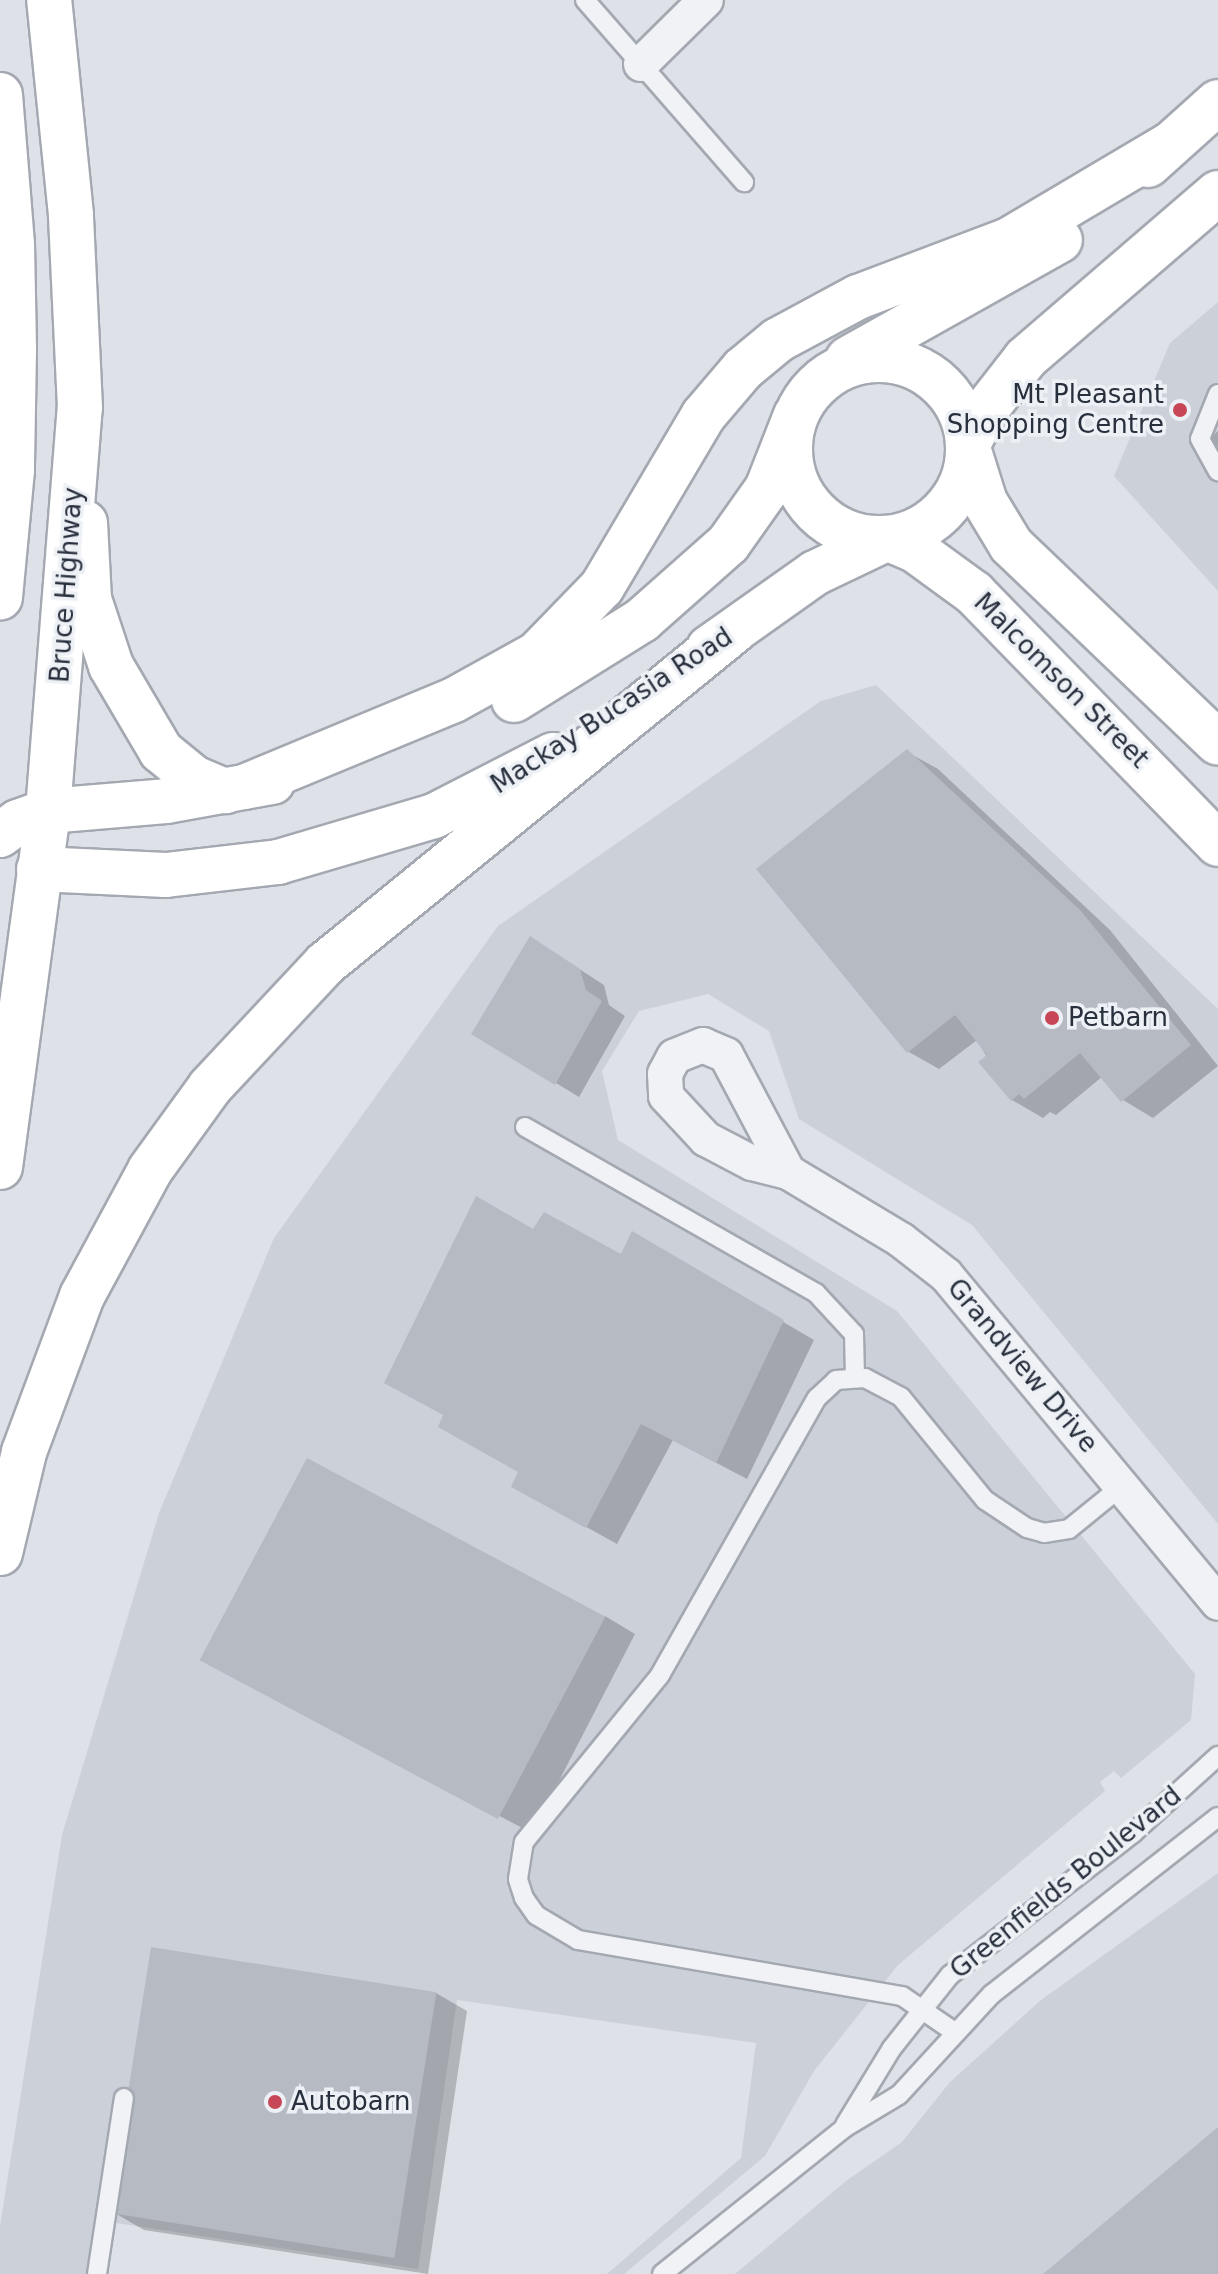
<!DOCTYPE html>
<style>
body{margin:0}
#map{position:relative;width:1218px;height:2274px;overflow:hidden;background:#dee1e7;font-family:"DejaVu Sans",sans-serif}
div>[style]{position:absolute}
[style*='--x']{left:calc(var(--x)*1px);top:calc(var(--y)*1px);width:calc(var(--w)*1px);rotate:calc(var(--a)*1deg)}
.built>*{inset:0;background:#ccd0d9}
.shadow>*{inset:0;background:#0003}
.building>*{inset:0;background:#b5bac3;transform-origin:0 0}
.roads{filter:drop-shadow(2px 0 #a4a8b1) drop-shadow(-2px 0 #a4a8b1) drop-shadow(0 2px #a4a8b1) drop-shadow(0 -2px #a4a8b1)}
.service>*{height:18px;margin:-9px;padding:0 9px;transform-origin:9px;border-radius:9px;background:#f0f2f5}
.minor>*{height:34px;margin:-17px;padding:0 17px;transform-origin:17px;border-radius:17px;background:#f0f2f5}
.secondary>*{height:44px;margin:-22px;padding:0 22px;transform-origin:22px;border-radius:22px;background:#fff}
.secondary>.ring{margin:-22px;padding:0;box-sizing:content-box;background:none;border:44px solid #fff;border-radius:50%}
.trunk>*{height:44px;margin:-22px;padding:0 22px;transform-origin:22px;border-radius:22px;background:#fff}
.dots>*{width:22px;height:22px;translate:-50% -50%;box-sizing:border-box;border:4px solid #edf0f5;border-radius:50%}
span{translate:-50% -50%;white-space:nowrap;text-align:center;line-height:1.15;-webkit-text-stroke:7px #edf0f5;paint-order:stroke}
.poi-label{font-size:26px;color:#282f3d}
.right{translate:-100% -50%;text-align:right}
.left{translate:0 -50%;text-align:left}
.street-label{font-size:26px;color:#282f3d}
</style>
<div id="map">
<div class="built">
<div style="clip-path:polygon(1218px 302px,1218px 591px,1114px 476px,1170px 343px)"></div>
<div style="clip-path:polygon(876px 685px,1218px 1009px,1218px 1524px,972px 1225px,799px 1119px,769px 1031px,708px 994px,639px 1011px,602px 1071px,618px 1140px,897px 1311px,1195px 1674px,1191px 1720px,1121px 1778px,1114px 1771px,1100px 1782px,1105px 1791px,898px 1965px,814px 2071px,765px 2156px,624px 2274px,607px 2274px,741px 2158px,756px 2043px,457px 2000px,418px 2269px,116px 2223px,106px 2274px,0 2274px,0 2226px,62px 1835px,159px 1513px,274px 1238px,498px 926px,821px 701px)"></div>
<div style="clip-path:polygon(1218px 1873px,1218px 2274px,735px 2274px,846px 2181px,902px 2142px,950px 2082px,1041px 2000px)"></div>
</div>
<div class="shadow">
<div style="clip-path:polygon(1218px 431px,1218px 447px,1210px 438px)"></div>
<div style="clip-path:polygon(907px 752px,938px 769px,1110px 930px,1218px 1066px,1153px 1118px,1123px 1100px,1103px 1076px,1056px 1115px,1050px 1112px,1043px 1118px,1012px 1100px,977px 1040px,939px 1069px,909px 1052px)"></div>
<div style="clip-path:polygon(531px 938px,604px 985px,609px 1005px,625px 1016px,579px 1097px,556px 1083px)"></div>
<div style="clip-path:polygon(534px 1232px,622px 1256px,633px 1234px,814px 1340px,747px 1479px,673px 1440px,617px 1544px,545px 1504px,521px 1472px)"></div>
<div style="clip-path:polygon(605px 1616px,635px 1634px,532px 1833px,235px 1678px)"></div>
<div style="clip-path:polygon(436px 1993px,467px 2011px,428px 2274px,144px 2230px,113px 2212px)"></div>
</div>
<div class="building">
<div style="clip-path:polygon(907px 749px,1080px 910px,1191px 1045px,1121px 1102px,1080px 1053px,1024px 1099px,1019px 1094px,1011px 1101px,978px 1062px,987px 1055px,955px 1015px,907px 1053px,756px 869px)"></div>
<div style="clip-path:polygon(530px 936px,580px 969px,586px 990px,602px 1001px,555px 1085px,471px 1034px)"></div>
<div style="clip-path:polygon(476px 1196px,533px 1229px,544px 1212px,621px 1254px,632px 1231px,784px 1320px,716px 1463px,641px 1424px,586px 1528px,511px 1487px,518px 1472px,438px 1427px,443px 1415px,384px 1383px)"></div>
<div style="left:307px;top:1458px;width:338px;height:229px;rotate:28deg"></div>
<div style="left:151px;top:1947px;width:289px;height:269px;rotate:9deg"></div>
<div style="clip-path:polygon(1218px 2127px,1218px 2274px,1043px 2274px)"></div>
</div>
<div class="roads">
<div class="service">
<div style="--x:585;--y:0;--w:242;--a:48.9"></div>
<div style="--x:1218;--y:394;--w:48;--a:111.8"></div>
<div style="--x:1200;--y:439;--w:37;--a:61"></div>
<div style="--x:525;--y:1127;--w:335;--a:29.7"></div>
<div style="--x:816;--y:1293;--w:56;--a:47.2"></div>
<div style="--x:854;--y:1334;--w:43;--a:88.7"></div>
<div style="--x:956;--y:2033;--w:65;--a:-145.6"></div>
<div style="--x:902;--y:1996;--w:329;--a:-170.2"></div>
<div style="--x:578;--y:1940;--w:49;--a:-149.2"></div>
<div style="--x:536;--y:1915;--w:21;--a:-125"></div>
<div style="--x:524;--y:1898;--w:20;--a:-108"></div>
<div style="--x:518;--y:1879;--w:37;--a:-81"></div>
<div style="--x:524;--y:1842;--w:215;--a:-50.8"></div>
<div style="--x:660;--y:1675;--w:318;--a:-60.5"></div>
<div style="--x:817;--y:1398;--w:26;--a:-43"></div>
<div style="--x:836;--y:1380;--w:29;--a:-4"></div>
<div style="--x:865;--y:1378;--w:41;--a:27.8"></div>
<div style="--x:901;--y:1397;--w:133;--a:50.8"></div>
<div style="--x:985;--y:1500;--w:50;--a:33.7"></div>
<div style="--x:1027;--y:1528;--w:18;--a:16"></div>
<div style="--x:1044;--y:1533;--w:25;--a:-9"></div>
<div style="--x:1069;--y:1529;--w:68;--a:-39.1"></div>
<div style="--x:845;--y:2125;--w:90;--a:-58.6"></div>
<div style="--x:892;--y:2048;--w:93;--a:-51.5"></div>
<div style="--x:950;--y:1975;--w:232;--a:-37.8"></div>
<div style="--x:1133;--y:1833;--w:115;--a:-42.2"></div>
<div style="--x:97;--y:2274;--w:178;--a:-81.3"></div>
<div style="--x:662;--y:2274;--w:233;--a:-38.7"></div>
<div style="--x:844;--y:2128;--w:64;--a:-31"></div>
<div style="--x:899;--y:2095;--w:137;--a:-47.4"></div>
<div style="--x:992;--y:1994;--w:287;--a:-38.1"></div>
</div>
<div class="minor">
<div style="--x:641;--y:64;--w:91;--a:-44.6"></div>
<div style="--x:788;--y:1172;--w:132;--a:-117.9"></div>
<div style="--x:726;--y:1055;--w:25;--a:-157"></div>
<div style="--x:703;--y:1045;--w:31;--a:158"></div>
<div style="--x:674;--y:1057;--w:19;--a:118"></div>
<div style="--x:665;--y:1074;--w:22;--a:87"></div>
<div style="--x:666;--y:1096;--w:59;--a:47.1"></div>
<div style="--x:706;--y:1139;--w:52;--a:27.6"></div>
<div style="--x:752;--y:1163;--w:37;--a:14"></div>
<div style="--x:788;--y:1172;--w:132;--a:31"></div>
<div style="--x:901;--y:1240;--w:57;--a:37.9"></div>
<div style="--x:946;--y:1275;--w:426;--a:50.3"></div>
</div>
<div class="secondary">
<div style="--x:1148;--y:165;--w:94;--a:-42"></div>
<div style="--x:848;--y:359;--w:243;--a:-29.3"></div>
<div class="ring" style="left:790px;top:360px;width:134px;height:134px"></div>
<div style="--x:968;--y:444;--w:41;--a:-62.2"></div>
<div style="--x:987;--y:408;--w:63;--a:-52"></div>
<div style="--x:1026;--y:358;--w:253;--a:-40.7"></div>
<div style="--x:969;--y:451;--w:53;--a:72.6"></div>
<div style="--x:985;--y:502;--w:50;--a:58.8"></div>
<div style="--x:1011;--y:545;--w:286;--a:43.7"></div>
<div style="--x:85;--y:523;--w:76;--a:87"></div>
<div style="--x:89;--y:599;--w:71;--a:71.8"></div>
<div style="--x:111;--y:666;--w:99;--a:59.5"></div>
<div style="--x:161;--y:751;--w:43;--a:39.3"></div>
<div style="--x:194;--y:778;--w:34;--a:23"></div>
<div style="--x:889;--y:539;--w:28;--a:23"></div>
<div style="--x:915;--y:550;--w:73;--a:36.1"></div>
<div style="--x:974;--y:593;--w:350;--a:45.8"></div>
<div style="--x:709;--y:648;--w:130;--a:-35.3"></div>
<div style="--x:815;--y:573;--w:76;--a:-25.6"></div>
<div style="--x:514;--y:700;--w:151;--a:-32"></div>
<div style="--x:642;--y:620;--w:115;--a:-41.5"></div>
<div style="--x:728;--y:544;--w:67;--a:-54.7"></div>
<div style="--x:767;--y:489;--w:79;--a:-68.6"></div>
<div style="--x:244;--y:787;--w:227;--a:-22.5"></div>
<div style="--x:454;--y:700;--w:95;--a:-29"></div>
<div style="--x:537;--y:654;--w:93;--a:-45.9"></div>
<div style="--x:602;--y:587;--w:199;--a:-59.4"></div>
<div style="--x:703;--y:416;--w:62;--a:-49.6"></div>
<div style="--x:743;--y:369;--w:45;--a:-39.6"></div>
<div style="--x:778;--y:340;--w:91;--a:-28.3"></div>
<div style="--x:858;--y:297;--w:161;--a:-20.7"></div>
<div style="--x:1009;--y:240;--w:186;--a:-30.7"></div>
<div style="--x:48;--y:811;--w:118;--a:-4.8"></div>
<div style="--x:166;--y:801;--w:108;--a:-10.2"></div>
<div style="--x:39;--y:869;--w:127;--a:2.7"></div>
<div style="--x:166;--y:875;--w:113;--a:-6.6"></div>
<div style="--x:278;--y:862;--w:163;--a:-16.4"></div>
<div style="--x:434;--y:816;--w:134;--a:-27.1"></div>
<div style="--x:0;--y:1553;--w:104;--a:-76.6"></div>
<div style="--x:24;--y:1452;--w:166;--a:-69.6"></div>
<div style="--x:82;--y:1296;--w:143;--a:-61.6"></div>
<div style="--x:150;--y:1170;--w:102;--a:-54.1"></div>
<div style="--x:210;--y:1087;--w:168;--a:-46.9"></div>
<div style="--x:325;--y:964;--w:527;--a:-39.15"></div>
</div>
<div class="trunk">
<div style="--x:0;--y:95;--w:149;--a:85.4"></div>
<div style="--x:12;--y:244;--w:106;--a:88.9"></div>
<div style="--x:14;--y:350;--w:120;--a:91"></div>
<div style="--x:12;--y:470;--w:128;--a:95.4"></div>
<div style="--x:0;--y:835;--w:22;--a:-36"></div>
<div style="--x:18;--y:822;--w:32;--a:-20"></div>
<div style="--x:0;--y:1167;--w:359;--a:-82.3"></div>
<div style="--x:48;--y:811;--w:404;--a:-85.5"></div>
<div style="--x:80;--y:408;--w:193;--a:-92.7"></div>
<div style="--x:71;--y:215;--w:216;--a:-95.8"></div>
</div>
</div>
<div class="dots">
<div style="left:1180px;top:410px;background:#c84756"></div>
<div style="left:1052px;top:1018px;background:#c84756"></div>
<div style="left:275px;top:2102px;background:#c84756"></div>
</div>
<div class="poi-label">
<span class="right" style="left:1164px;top:410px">Mt Pleasant<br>Shopping Centre</span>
<span class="left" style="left:1068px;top:1018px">Petbarn</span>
<span class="left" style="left:291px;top:2102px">Autobarn</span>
</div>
<div class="street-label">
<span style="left:67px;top:585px;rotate:-86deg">Bruce Highway</span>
<span style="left:1061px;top:681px;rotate:45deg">Malcomson Street</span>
<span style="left:612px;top:711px;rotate:-33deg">Mackay Bucasia Road</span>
<span style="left:1022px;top:1366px;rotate:50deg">Grandview Drive</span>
<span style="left:1066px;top:1883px;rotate:-39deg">Greenfields Boulevard</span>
</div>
</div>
